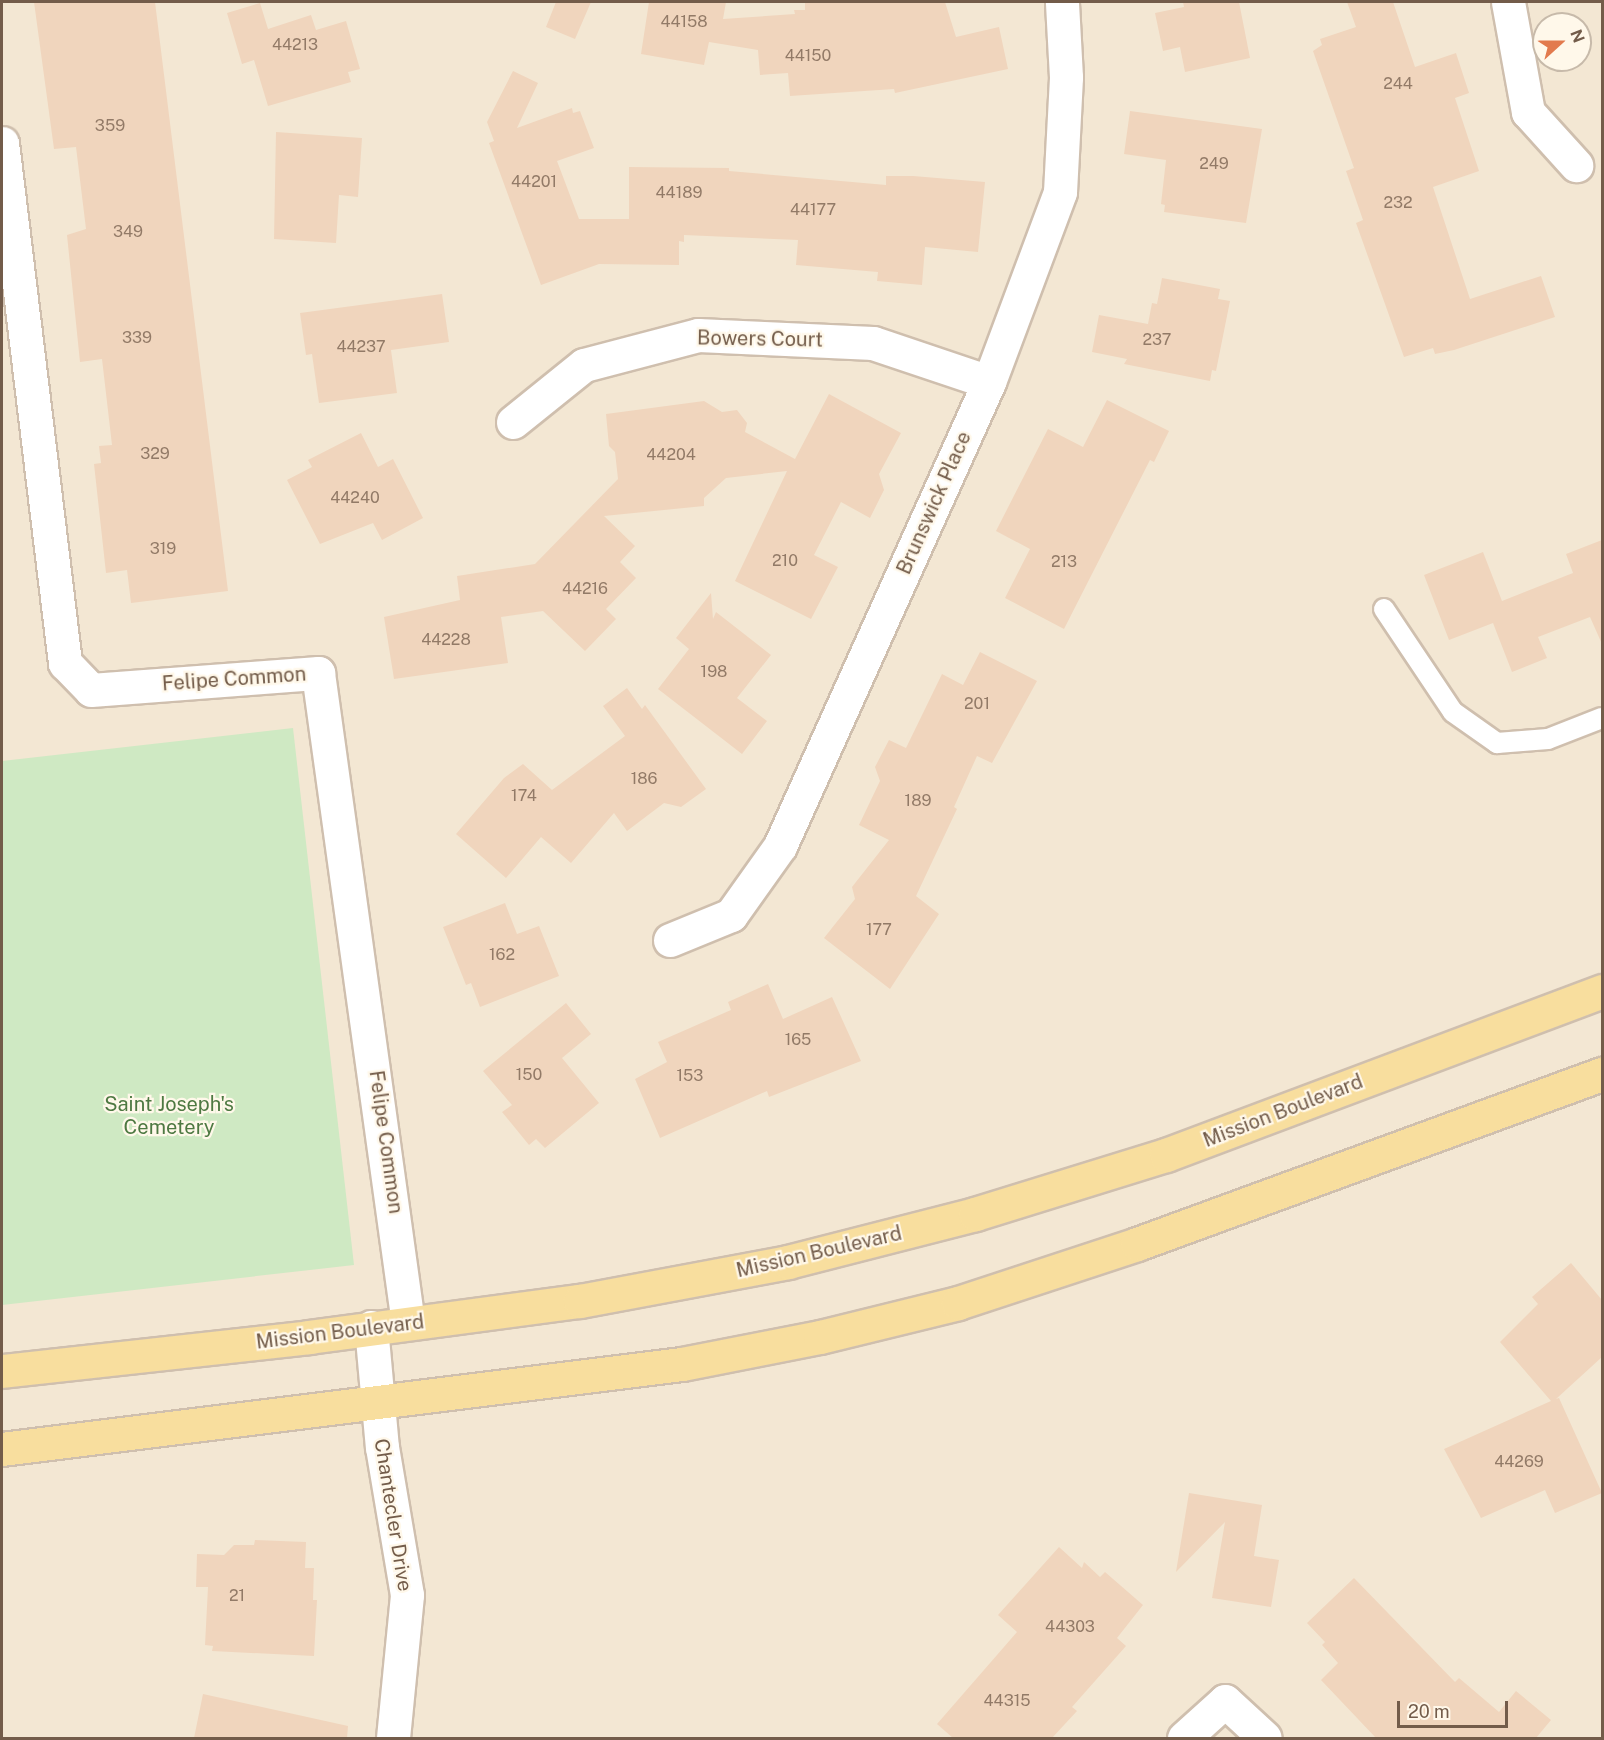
<!DOCTYPE html>
<style>
body{margin:0}
#map{position:relative;width:1604px;height:1740px;overflow:hidden;background:#fcf4e4;font-family:"Public Sans",sans-serif}
div>[style]{position:absolute}
[style*='--x']{left:calc(var(--x)*1px);top:calc(var(--y)*1px);width:calc(var(--w)*1px);rotate:calc(var(--a)*1deg)}
.residential>*{inset:0;background:#f3e7d3}
.green>*{inset:0;background:#cfe9c3}
.building>*{inset:0;background:#f0d5bd}
.roads{filter:drop-shadow(2px 0 #cfbfae) drop-shadow(-2px 0 #cfbfae) drop-shadow(0 2px #cfbfae) drop-shadow(0 -2px #cfbfae)}
.service>*{height:20px;margin:-10px;padding:0 10px;transform-origin:10px;border-radius:10px;background:#fff}
.minor>*{height:33px;margin:-16.5px;padding:0 16.5px;transform-origin:16.5px;border-radius:16.5px;background:#fff}
.primary>*{height:33px;margin:-16.5px;padding:0 16.5px;transform-origin:16.5px;border-radius:16.5px;background:#f8de9e}
span{translate:-50% -50%;white-space:nowrap;text-align:center;line-height:1.15;-webkit-text-stroke:4.5px #fff8ea;paint-order:stroke}
.number-label{font-size:16px;color:#927a67}
.number-label span{-webkit-text-stroke-width:0}
.street-label{font-size:20px;color:#735c4a}
.park-label{font-size:20px;color:#4e7942}
.frame{position:absolute;inset:0;border:3px solid #735c4a;pointer-events:none}
.north{position:absolute;left:1532px;top:12px;width:60px;height:60px;box-sizing:border-box;background:#fff8ea;border:2px solid #c7baaa;border-radius:50%;rotate:69deg;font-size:16px;font-weight:700;line-height:24px;text-align:center;color:#735c4a}
.north::after{content:'';display:block;margin:auto;width:21px;height:27px;background:#e27a4d;clip-path:polygon(50% 0,100% 100%,50% 72%,0 100%)}
.scale{position:absolute;left:1397px;top:1701px;width:111px;height:27px;box-sizing:border-box;border:3px solid #735c4a;border-top:0;padding-left:8px;font-size:18px;line-height:21px;white-space:nowrap;color:#735c4a;-webkit-text-stroke:4px #fff8ea;paint-order:stroke}
</style>
<div id="map">
<div class="residential">
<div style="clip-path:polygon(evenodd,2px 2px,1602px 2px,1602px 1738px,2px 1738px,2px 2px,1544px 24px,1580px 24px,1580px 60px,1544px 60px,1544px 24px)"></div>
</div>
<div class="green">
<div style="clip-path:polygon(293px 728px,354px 1265px,2px 1305px,2px 761px)"></div>
</div>
<div class="building">
<div style="clip-path:polygon(34px 2px,155px 2px,228px 591px,131px 603px,127px 570px,106px 573px,94px 464px,101px 463px,99px 446px,112px 445px,102px 359px,80px 362px,67px 235px,86px 229px,76px 147px,54px 149px)"></div>
<div style="clip-path:polygon(556px 2px,591px 2px,575px 39px,546px 27px)"></div>
<div style="clip-path:polygon(649px 2px,726px 2px,723px 19px,795px 14px,794px 10px,805px 10px,805px 2px,945px 2px,956px 37px,999px 27px,1008px 69px,895px 93px,894px 89px,790px 96px,788px 73px,760px 75px,758px 50px,709px 42px,704px 65px,641px 54px)"></div>
<div style="clip-path:polygon(1183px 2px,1239px 2px,1250px 58px,1185px 72px,1180px 47px,1163px 51px,1155px 13px,1184px 7px)"></div>
<div style="clip-path:polygon(1347px 2px,1393px 2px,1415px 67px,1456px 53px,1469px 93px,1455px 98px,1479px 171px,1433px 187px,1470px 299px,1541px 276px,1555px 317px,1454px 350px,1435px 354px,1433px 348px,1404px 357px,1356px 223px,1363px 220px,1346px 171px,1354px 168px,1313px 51px,1322px 45px,1320px 39px,1356px 27px)"></div>
<div style="clip-path:polygon(260px 3px,268px 29px,311px 15px,316px 30px,346px 21px,360px 69px,348px 72px,351px 82px,268px 106px,254px 60px,242px 64px,227px 13px)"></div>
<div style="clip-path:polygon(513px 71px,538px 83px,517px 128px,572px 108px,573px 113px,580px 111px,594px 148px,557px 161px,579px 219px,629px 219px,629px 167px,729px 168px,729px 171px,886px 185px,886px 176px,913px 176px,985px 182px,978px 252px,925px 247px,922px 285px,877px 281px,878px 272px,796px 265px,798px 240px,684px 235px,684px 242px,679px 241px,679px 265px,599px 264px,541px 285px,489px 143px,494px 141px,487px 122px)"></div>
<div style="clip-path:polygon(1130px 111px,1262px 129px,1246px 223px,1164px 212px,1165px 205px,1161px 204px,1166px 160px,1124px 154px)"></div>
<div style="clip-path:polygon(276px 132px,362px 138px,358px 197px,339px 195px,336px 243px,274px 239px)"></div>
<div style="clip-path:polygon(1162px 278px,1220px 289px,1218px 299px,1230px 301px,1216px 371px,1212px 370px,1210px 381px,1124px 364px,1127px 359px,1092px 352px,1099px 315px,1148px 324px,1152px 303px,1157px 304px)"></div>
<div style="clip-path:polygon(442px 294px,449px 342px,391px 350px,397px 393px,319px 403px,312px 354px,306px 355px,300px 313px)"></div>
<div style="clip-path:polygon(829px 394px,901px 433px,879px 474px,884px 490px,870px 518px,841px 502px,814px 555px,838px 567px,811px 619px,735px 581px,787px 471px,726px 478px,704px 498px,704px 506px,604px 516px,635px 546px,620px 562px,636px 578px,606px 609px,616px 619px,585px 651px,543px 611px,501px 617px,508px 663px,394px 679px,384px 617px,460px 600px,457px 576px,535px 564px,618px 479px,615px 452px,609px 446px,606px 414px,704px 401px,722px 412px,737px 410px,747px 423px,745px 432px,795px 459px)"></div>
<div style="clip-path:polygon(1107px 400px,1169px 431px,1154px 462px,1150px 460px,1064px 629px,1005px 598px,1030px 549px,996px 531px,1048px 429px,1083px 447px)"></div>
<div style="clip-path:polygon(361px 433px,378px 467px,393px 459px,423px 518px,382px 540px,373px 523px,320px 544px,287px 480px,312px 467px,308px 460px)"></div>
<div style="clip-path:polygon(1602px 540px,1602px 644px,1590px 617px,1538px 637px,1547px 658px,1512px 672px,1493px 623px,1449px 640px,1424px 575px,1483px 552px,1502px 601px,1573px 573px,1566px 554px)"></div>
<div style="clip-path:polygon(711px 593px,713px 619px,716px 612px,771px 655px,737px 698px,767px 721px,742px 754px,658px 689px,689px 649px,676px 638px)"></div>
<div style="clip-path:polygon(980px 652px,1037px 681px,992px 763px,977px 756px,954px 807px,957px 809px,916px 896px,939px 914px,890px 989px,824px 938px,855px 899px,852px 887px,889px 840px,859px 825px,880px 781px,875px 767px,889px 740px,906px 748px,942px 674px,963px 685px)"></div>
<div style="clip-path:polygon(627px 688px,642px 709px,645px 705px,706px 789px,681px 807px,664px 803px,627px 831px,614px 813px,571px 863px,541px 837px,506px 878px,456px 834px,504px 778px,523px 764px,552px 790px,625px 736px,603px 706px)"></div>
<div style="clip-path:polygon(505px 903px,517px 934px,539px 926px,559px 976px,480px 1007px,471px 983px,466px 985px,443px 927px)"></div>
<div style="clip-path:polygon(768px 984px,783px 1019px,832px 997px,861px 1061px,769px 1097px,767px 1091px,660px 1138px,635px 1079px,667px 1062px,658px 1042px,731px 1010px,728px 1002px)"></div>
<div style="clip-path:polygon(566px 1003px,591px 1034px,562px 1058px,599px 1103px,545px 1148px,536px 1139px,529px 1145px,502px 1112px,512px 1105px,483px 1071px)"></div>
<div style="clip-path:polygon(1571px 1263px,1602px 1300px,1602px 1357px,1556px 1399px,1559px 1398px,1602px 1493px,1555px 1513px,1545px 1490px,1481px 1518px,1444px 1449px,1551px 1401px,1500px 1342px,1538px 1304px,1532px 1297px)"></div>
<div style="clip-path:polygon(1189px 1493px,1262px 1505px,1254px 1556px,1279px 1560px,1271px 1607px,1212px 1598px,1225px 1522px,1176px 1572px)"></div>
<div style="clip-path:polygon(255px 1540px,306px 1542px,305px 1568px,314px 1568px,313px 1600px,317px 1600px,314px 1656px,212px 1651px,213px 1646px,205px 1645px,208px 1587px,196px 1587px,197px 1554px,224px 1555px,234px 1545px,254px 1545px)"></div>
<div style="clip-path:polygon(1059px 1547px,1082px 1568px,1084px 1562px,1100px 1577px,1105px 1572px,1143px 1605px,1117px 1638px,1126px 1646px,1072px 1707px,1077px 1711px,1052px 1738px,953px 1738px,937px 1724px,1017px 1632px,998px 1615px)"></div>
<div style="clip-path:polygon(1354px 1578px,1455px 1682px,1459px 1678px,1499px 1712px,1516px 1691px,1551px 1720px,1536px 1738px,1376px 1738px,1321px 1680px,1338px 1663px,1322px 1645px,1325px 1642px,1307px 1623px)"></div>
<div style="clip-path:polygon(203px 1694px,348px 1726px,347px 1738px,194px 1738px)"></div>
</div>
<div class="roads">
<div class="service">
<div style="--x:1384;--y:609;--w:124;--a:56.2"></div>
<div style="--x:1453;--y:712;--w:54;--a:35.2"></div>
<div style="--x:1497;--y:743;--w:51;--a:-4.5"></div>
<div style="--x:1548;--y:739;--w:58;--a:-21.3"></div>
</div>
<div class="minor">
<div style="--x:1508;--y:2;--w:112;--a:79.7"></div>
<div style="--x:1528;--y:112;--w:72;--a:47.8"></div>
<div style="--x:2;--y:143;--w:524;--a:83.09"></div>
<div style="--x:65;--y:663;--w:37;--a:46"></div>
<div style="--x:91;--y:690;--w:228;--a:-4.3"></div>
<div style="--x:318;--y:673;--w:656;--a:82.12"></div>
<div style="--x:513;--y:422;--w:91;--a:-38.8"></div>
<div style="--x:584;--y:365;--w:118;--a:-14.7"></div>
<div style="--x:698;--y:335;--w:175;--a:2.6"></div>
<div style="--x:873;--y:343;--w:122;--a:18.6"></div>
<div style="--x:670;--y:940;--w:66;--a:-22.3"></div>
<div style="--x:731;--y:915;--w:85;--a:-54.6"></div>
<div style="--x:780;--y:846;--w:509;--a:-65.75"></div>
<div style="--x:989;--y:382;--w:203;--a:-69.5"></div>
<div style="--x:1060;--y:192;--w:115;--a:-87"></div>
<div style="--x:1066;--y:77;--w:75;--a:-93.1"></div>
<div style="--x:371;--y:1327;--w:121;--a:84.8"></div>
<div style="--x:382;--y:1447;--w:150;--a:80.4"></div>
<div style="--x:407;--y:1595;--w:144;--a:95.6"></div>
<div style="--x:1184;--y:1738;--w:55;--a:-42.1"></div>
<div style="--x:1225;--y:1701;--w:54;--a:42.8"></div>
</div>
<div class="primary">
<div style="--x:2;--y:1371;--w:309;--a:-6.3"></div>
<div style="--x:309;--y:1337;--w:273;--a:-7.6"></div>
<div style="--x:580;--y:1301;--w:212;--a:-10.6"></div>
<div style="--x:788;--y:1262;--w:193;--a:-14.4"></div>
<div style="--x:975;--y:1214;--w:200;--a:-17.2"></div>
<div style="--x:1166;--y:1155;--w:466;--a:-20.6"></div>
<div style="--x:2;--y:1449;--w:685;--a:-7.13"></div>
<div style="--x:682;--y:1364;--w:141;--a:-11.1"></div>
<div style="--x:820;--y:1337;--w:142;--a:-13.8"></div>
<div style="--x:958;--y:1303;--w:188;--a:-18.2"></div>
<div style="--x:1137;--y:1244;--w:495;--a:-20.1"></div>
</div>
</div>
<div class="number-label">
<span style="left:684px;top:22px">44158</span>
<span style="left:295px;top:45px">44213</span>
<span style="left:808px;top:56px">44150</span>
<span style="left:1398px;top:84px">244</span>
<span style="left:110px;top:126px">359</span>
<span style="left:1214px;top:164px">249</span>
<span style="left:534px;top:182px">44201</span>
<span style="left:679px;top:193px">44189</span>
<span style="left:1398px;top:203px">232</span>
<span style="left:813px;top:210px">44177</span>
<span style="left:128px;top:232px">349</span>
<span style="left:137px;top:338px">339</span>
<span style="left:1157px;top:340px">237</span>
<span style="left:361px;top:347px">44237</span>
<span style="left:155px;top:454px">329</span>
<span style="left:671px;top:455px">44204</span>
<span style="left:355px;top:498px">44240</span>
<span style="left:163px;top:549px">319</span>
<span style="left:785px;top:561px">210</span>
<span style="left:1064px;top:562px">213</span>
<span style="left:585px;top:589px">44216</span>
<span style="left:446px;top:640px">44228</span>
<span style="left:714px;top:672px">198</span>
<span style="left:977px;top:704px">201</span>
<span style="left:644px;top:779px">186</span>
<span style="left:524px;top:796px">174</span>
<span style="left:918px;top:801px">189</span>
<span style="left:879px;top:930px">177</span>
<span style="left:502px;top:955px">162</span>
<span style="left:798px;top:1040px">165</span>
<span style="left:529px;top:1075px">150</span>
<span style="left:690px;top:1076px">153</span>
<span style="left:1519px;top:1462px">44269</span>
<span style="left:237px;top:1596px">21</span>
<span style="left:1070px;top:1627px">44303</span>
<span style="left:1007px;top:1701px">44315</span>
</div>
<div class="street-label">
<span style="left:760px;top:339px;rotate:1deg">Bowers Court</span>
<span style="left:934px;top:503px;rotate:-66deg">Brunswick Place</span>
<span style="left:234px;top:679px;rotate:-4deg">Felipe Common</span>
<span style="left:1283px;top:1111px;rotate:-21deg">Mission Boulevard</span>
<span style="left:386px;top:1142px;rotate:82deg">Felipe Common</span>
<span style="left:819px;top:1252px;rotate:-13deg">Mission Boulevard</span>
<span style="left:340px;top:1332px;rotate:-7deg">Mission Boulevard</span>
<span style="left:393px;top:1515px;rotate:81deg">Chantecler Drive</span>
</div>
<div class="park-label">
<span style="left:169px;top:1116px">Saint Joseph's<br>Cemetery</span>
</div>
<div class="frame"></div>
<div class="north">N</div>
<div class="scale">20 m</div>
</div>
